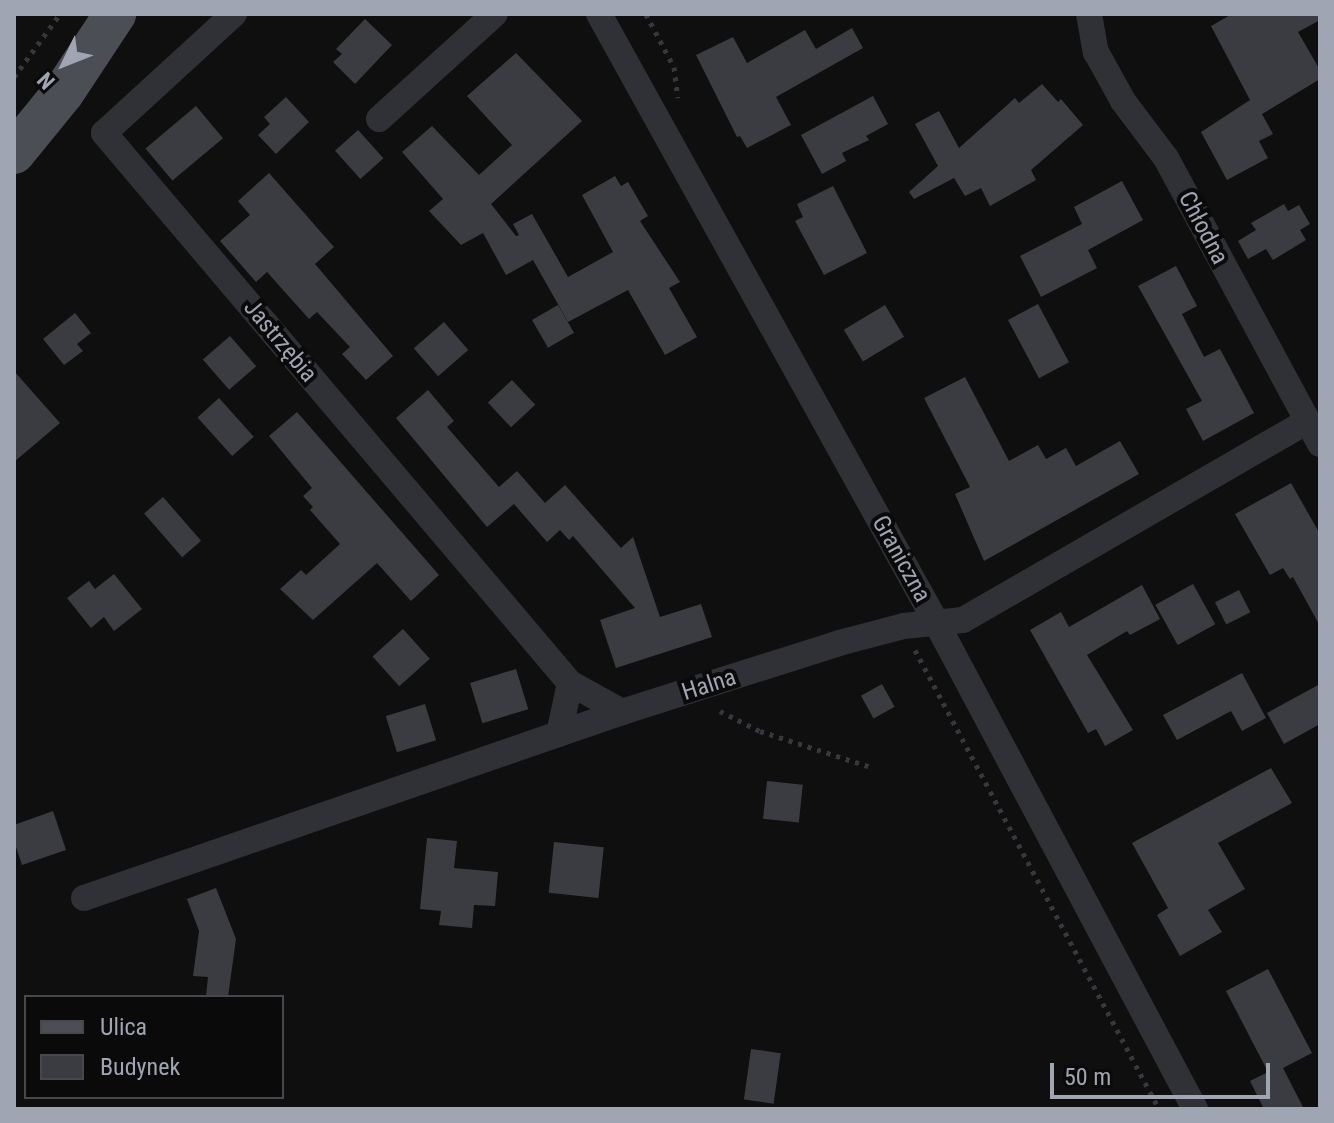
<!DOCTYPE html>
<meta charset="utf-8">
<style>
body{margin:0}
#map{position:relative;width:1334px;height:1123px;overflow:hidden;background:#0f0f10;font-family:"Roboto Condensed",sans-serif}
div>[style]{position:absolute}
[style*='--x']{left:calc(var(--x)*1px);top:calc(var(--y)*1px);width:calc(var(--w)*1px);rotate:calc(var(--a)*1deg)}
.building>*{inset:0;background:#3b3c41;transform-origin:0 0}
.path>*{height:5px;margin-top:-2.5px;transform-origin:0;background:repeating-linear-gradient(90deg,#36383d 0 4px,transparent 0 10px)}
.street>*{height:26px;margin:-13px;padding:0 13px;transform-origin:13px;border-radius:13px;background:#303136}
.primary>*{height:42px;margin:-21px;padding:0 21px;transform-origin:21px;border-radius:21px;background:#4c4e55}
span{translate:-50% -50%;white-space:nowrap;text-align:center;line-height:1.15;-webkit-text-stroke:8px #0a0a0b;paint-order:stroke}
.street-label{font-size:24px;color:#9fa5b2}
.frame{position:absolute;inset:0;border:16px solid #9fa5b2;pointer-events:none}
.legend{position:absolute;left:24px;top:995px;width:260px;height:104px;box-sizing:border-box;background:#0a0a0b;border:2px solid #46484e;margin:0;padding:10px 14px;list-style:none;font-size:24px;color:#9fa5b2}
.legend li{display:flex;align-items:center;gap:16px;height:40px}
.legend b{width:40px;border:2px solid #46484e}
.north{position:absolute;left:24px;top:24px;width:80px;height:80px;-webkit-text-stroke:6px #0a0a0b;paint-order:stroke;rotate:227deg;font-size:22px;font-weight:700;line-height:32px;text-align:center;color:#9fa5b2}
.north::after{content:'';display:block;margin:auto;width:28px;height:36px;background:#9fa5b2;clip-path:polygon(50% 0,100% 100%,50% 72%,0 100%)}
.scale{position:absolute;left:1050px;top:1063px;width:220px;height:36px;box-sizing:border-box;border:4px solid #9fa5b2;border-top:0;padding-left:10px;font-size:24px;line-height:28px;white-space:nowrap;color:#9fa5b2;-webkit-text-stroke:6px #0a0a0b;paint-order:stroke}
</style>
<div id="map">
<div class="building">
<div style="clip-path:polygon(1232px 14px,1320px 14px,1320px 20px,1298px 32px,1320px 70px,1320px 79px,1262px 114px,1273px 134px,1259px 141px,1268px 158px,1227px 180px,1201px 132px,1250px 100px,1211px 26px)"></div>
<div style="clip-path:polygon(365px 19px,392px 45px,355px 84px,333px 62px,342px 54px,336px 49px)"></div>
<div style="clip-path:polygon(852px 28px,863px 48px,776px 97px,791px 125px,747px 148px,740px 136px,737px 137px,696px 55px,733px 37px,747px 63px,805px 30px,816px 49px)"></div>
<div style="clip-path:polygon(516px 53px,582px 121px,491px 204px,516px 236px,519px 235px,513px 224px,532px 214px,568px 277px,613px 252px,582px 195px,615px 176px,621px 186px,628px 182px,648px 216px,640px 221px,680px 282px,669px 288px,697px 337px,665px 355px,628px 290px,568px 322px,533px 260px,506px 275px,483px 233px,461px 245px,429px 211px,443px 199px,402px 152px,432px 126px,479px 175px,512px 145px,467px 96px)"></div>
<div style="clip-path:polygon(1042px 84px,1058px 102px,1061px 99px,1083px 125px,1031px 170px,1036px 180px,990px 206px,981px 188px,965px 196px,954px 178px,914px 199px,909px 192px,938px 166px,915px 124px,939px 111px,959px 148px,1015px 98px,1019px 103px)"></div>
<div style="clip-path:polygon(873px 96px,888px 124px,866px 136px,869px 140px,842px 153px,846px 161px,822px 174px,801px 135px)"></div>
<div style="clip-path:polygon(286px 97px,309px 122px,276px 154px,258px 135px,270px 124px,264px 117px)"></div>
<div style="left:196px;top:106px;width:42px;height:66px;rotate:50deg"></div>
<div style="left:358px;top:130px;width:38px;height:31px;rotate:48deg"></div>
<div style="clip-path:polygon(269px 173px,334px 247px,315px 264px,393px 356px,366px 380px,342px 354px,350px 347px,317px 312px,309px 319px,267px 272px,256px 282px,220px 241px,250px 215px,238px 201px)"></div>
<div style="clip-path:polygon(1122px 181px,1143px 220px,1088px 250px,1097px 268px,1041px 297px,1020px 256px,1082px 224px,1074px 207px)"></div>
<div style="clip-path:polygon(833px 186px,867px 253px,824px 275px,795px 221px,803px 217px,797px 204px)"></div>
<div style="clip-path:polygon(1284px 204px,1288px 211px,1299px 205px,1310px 224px,1300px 230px,1306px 240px,1273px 260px,1266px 249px,1248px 259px,1238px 241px,1256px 230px,1251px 223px)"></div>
<div style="clip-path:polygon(1176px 266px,1197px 306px,1182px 314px,1204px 357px,1220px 349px,1254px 413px,1203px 441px,1186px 409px,1202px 401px,1138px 286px)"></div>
<div style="left:1038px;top:304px;width:66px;height:34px;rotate:62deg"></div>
<div style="left:558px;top:305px;width:32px;height:30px;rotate:60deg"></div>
<div style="left:885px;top:305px;width:37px;height:48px;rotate:59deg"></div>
<div style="clip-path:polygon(75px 313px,91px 333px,77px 344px,83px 351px,64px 365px,43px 339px)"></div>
<div style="left:444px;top:322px;width:37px;height:40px;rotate:49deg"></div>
<div style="left:230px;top:336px;width:40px;height:36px;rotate:49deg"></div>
<div style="clip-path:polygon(14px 371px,60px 423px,14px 462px)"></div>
<div style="clip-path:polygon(965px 377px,1009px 461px,1038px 445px,1046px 459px,1066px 448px,1076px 466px,1120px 441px,1139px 474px,984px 561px,955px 494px,970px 487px,924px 398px)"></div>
<div style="left:512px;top:380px;width:34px;height:33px;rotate:47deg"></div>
<div style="clip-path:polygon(428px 390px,454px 421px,447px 427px,499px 487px,517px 471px,545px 503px,565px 485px,621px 548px,633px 537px,660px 617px,701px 604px,712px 637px,616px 668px,600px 620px,635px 608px,573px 536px,569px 540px,560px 530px,547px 542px,514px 504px,487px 527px,396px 418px)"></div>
<div style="left:219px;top:398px;width:52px;height:29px;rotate:48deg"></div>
<div style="clip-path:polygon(297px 412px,439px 575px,411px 601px,377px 563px,313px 620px,280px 589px,301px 570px,306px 575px,340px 544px,310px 510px,313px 507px,303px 496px,312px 488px,269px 436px)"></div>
<div style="clip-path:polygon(1291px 483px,1320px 534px,1320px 626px,1293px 577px,1290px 579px,1283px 568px,1270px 575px,1235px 514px)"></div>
<div style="left:163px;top:497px;width:58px;height:25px;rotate:49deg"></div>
<div style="clip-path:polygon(114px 574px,142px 609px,114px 631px,104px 617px,91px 628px,67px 598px,89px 581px,95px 589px)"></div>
<div style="left:1193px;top:584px;width:46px;height:43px;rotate:61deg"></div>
<div style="clip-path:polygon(1142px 585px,1160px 619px,1130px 635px,1127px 631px,1087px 655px,1133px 730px,1105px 746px,1096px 729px,1088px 733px,1030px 630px,1061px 612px,1069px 627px)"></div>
<div style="left:1239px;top:590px;width:25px;height:27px;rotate:63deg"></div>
<div style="left:403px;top:629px;width:40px;height:41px;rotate:48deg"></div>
<div style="left:516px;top:669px;width:42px;height:48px;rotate:73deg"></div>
<div style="clip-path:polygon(1242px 673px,1266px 718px,1242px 731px,1231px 711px,1177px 740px,1163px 715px)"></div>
<div style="left:882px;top:684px;width:26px;height:24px;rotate:61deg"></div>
<div style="clip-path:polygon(1320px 684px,1320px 724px,1284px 744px,1267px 713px)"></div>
<div style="left:425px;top:704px;width:38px;height:41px;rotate:73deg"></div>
<div style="clip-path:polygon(1271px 768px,1292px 803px,1218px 843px,1245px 889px,1208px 910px,1222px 932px,1180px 956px,1157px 915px,1168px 908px,1132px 843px)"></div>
<div style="left:767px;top:781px;width:36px;height:38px;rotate:6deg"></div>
<div style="clip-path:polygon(53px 811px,66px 850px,22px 865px,14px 841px,14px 825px)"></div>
<div style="clip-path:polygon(427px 838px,457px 841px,454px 868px,498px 872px,495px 906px,474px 905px,472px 928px,439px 925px,441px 911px,420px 909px)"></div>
<div style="left:554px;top:842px;width:50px;height:51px;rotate:6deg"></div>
<div style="clip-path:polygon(216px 888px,236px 939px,228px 997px,206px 996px,208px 977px,193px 976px,199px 931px,187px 899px)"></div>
<div style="clip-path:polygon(1268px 969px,1312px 1053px,1283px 1068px,1304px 1109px,1264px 1109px,1250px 1081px,1268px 1072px,1226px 991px)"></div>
<div style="left:751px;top:1049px;width:30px;height:51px;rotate:8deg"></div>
</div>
<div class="path">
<div style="--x:646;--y:14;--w:60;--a:62.2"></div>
<div style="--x:674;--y:67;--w:31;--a:83"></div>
<div style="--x:14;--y:77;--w:78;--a:-53.9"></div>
<div style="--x:915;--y:650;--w:520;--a:62.01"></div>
<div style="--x:720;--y:711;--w:45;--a:26.6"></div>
<div style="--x:760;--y:731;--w:114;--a:18"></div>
</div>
<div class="street">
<div style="--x:234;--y:14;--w:176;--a:137.5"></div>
<div style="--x:104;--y:133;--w:721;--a:49.73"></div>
<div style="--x:570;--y:683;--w:60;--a:29.1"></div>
<div style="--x:599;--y:14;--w:695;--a:61"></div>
<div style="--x:936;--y:622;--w:552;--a:61.99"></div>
<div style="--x:1089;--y:14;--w:39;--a:80"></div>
<div style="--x:1096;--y:52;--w:56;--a:61.1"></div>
<div style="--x:1123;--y:101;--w:71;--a:53"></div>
<div style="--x:1166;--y:158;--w:325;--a:61.7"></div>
<div style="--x:379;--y:119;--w:156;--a:-42.2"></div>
<div style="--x:559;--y:734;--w:52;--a:-77.8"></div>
<div style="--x:84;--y:898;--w:569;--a:-19.07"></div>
<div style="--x:622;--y:712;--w:228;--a:-17.6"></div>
<div style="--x:839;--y:643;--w:67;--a:-14.7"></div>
<div style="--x:904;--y:626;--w:59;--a:-5.8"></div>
<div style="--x:963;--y:620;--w:398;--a:-30"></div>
</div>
<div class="primary">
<div style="--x:14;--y:153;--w:77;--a:-50.8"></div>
<div style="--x:63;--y:93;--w:95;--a:-56.6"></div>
</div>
<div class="street-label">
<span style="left:1203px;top:228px;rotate:62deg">Chłodna</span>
<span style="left:280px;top:341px;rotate:50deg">Jastrzębia</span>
<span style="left:901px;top:559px;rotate:61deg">Graniczna</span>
<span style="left:709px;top:685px;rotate:-18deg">Halna</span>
</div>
<div class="frame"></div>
<ul class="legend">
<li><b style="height:10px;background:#4c4e55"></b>Ulica</li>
<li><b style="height:22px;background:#3b3c41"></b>Budynek</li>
</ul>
<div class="north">N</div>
<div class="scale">50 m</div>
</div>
